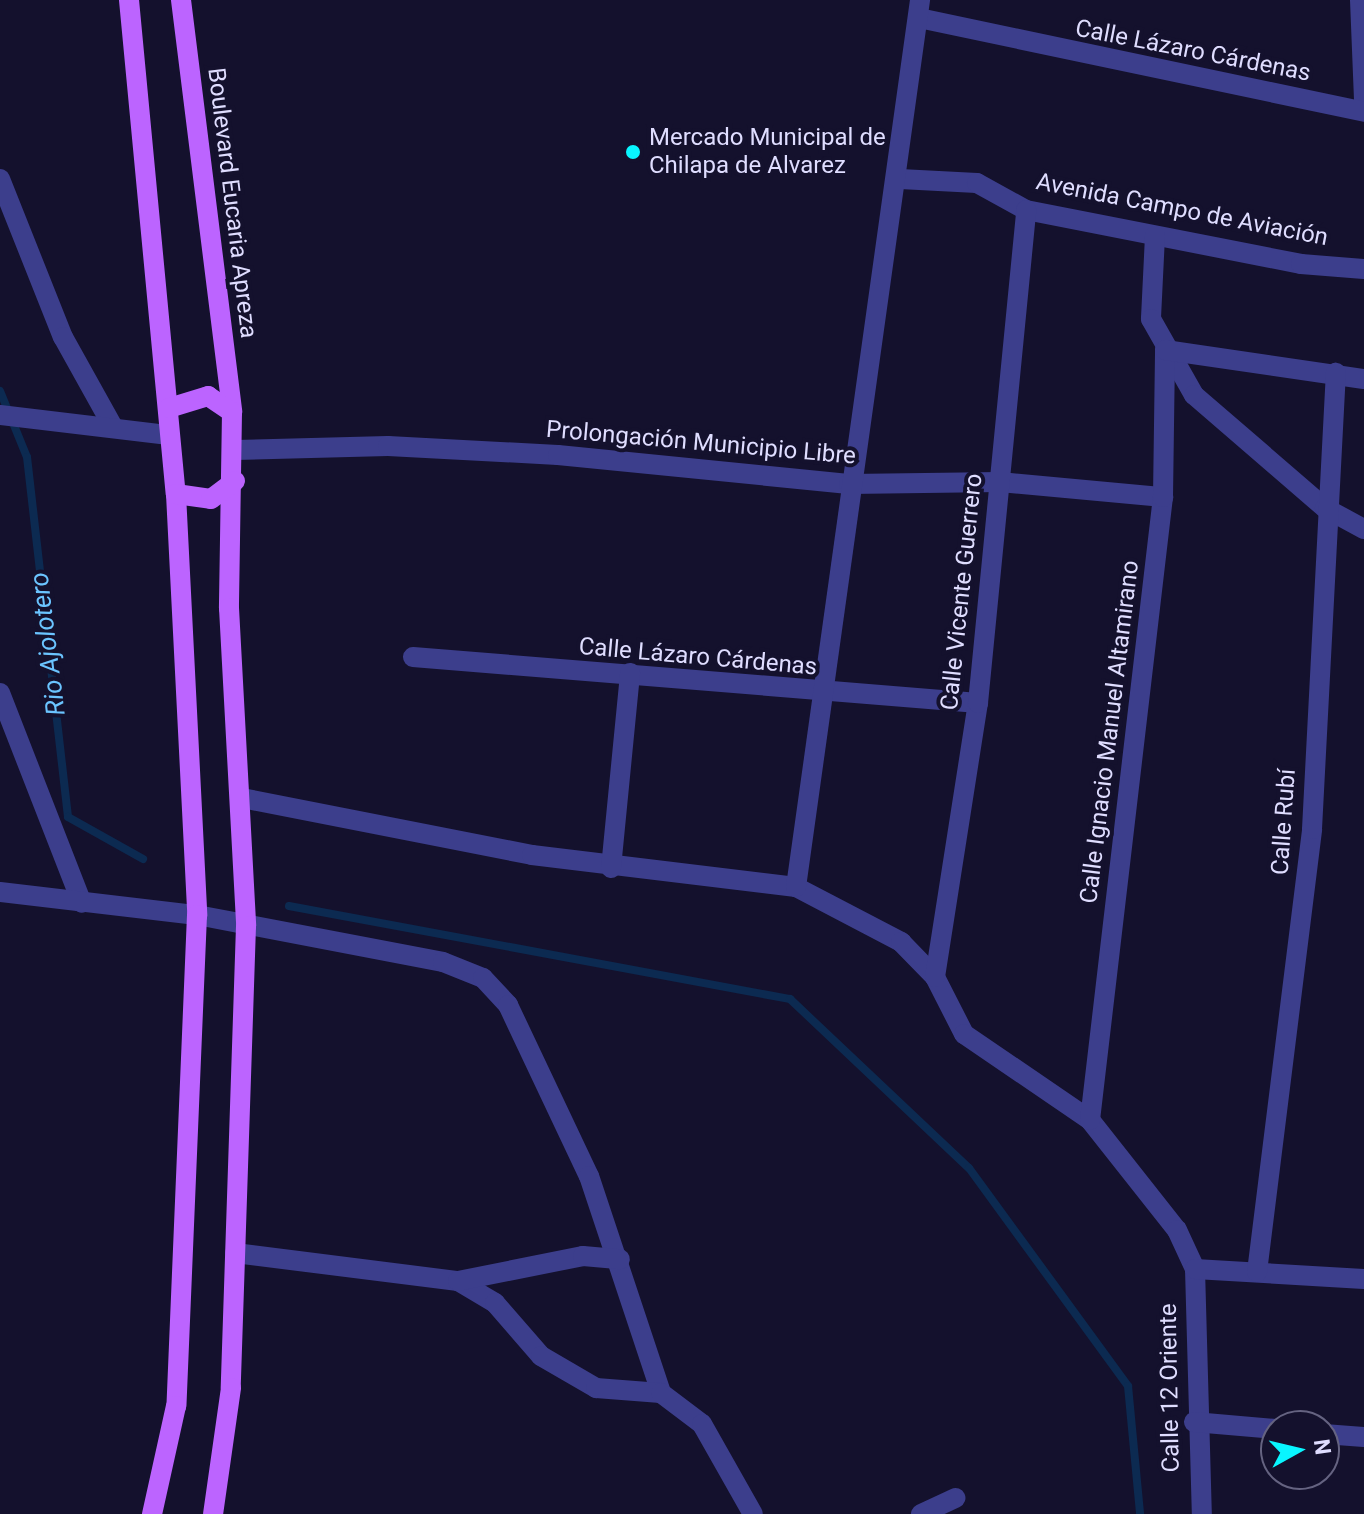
<!DOCTYPE html>
<meta charset="utf-8">
<style>
body{margin:0}
#map{position:relative;width:1364px;height:1514px;overflow:hidden;background:#14112d;font-family:Roboto,sans-serif}
div>[style]{position:absolute}
[style*='--x']{left:calc(var(--x)*1px);top:calc(var(--y)*1px);width:calc(var(--w)*1px);rotate:calc(var(--a)*1deg)}
.stream>*{height:8px;margin:-4px;padding:0 4px;transform-origin:4px;border-radius:4px;background:#0c2a51}
.minor>*{height:20px;margin:-10px;padding:0 10px;transform-origin:10px;border-radius:10px;background:#3c3e8c}
.primary>*{height:20px;margin:-10px;padding:0 10px;transform-origin:10px;border-radius:10px;background:#bc64ff}
.dots>*{width:22px;height:22px;translate:-50% -50%;box-sizing:border-box;border:4px solid #14112d;border-radius:50%}
span{translate:-50% -50%;white-space:nowrap;text-align:center;line-height:1.15;-webkit-text-stroke:8px #14112d;paint-order:stroke}
.street-label{font-size:24px;color:#dfddff}
.poi-label{font-size:24px;color:#dfddff}
.left{translate:0 -50%;text-align:left}
.water-label{font-size:26px;color:#6bc4ff;font-style:italic}
.north{position:absolute;left:1260px;top:1410px;width:80px;height:80px;box-sizing:border-box;background:#14112d;border:2px solid #656381;border-radius:50%;rotate:82deg;font-size:22px;font-weight:700;line-height:32px;text-align:center;color:#dfddff}
.north::after{content:'';display:block;margin:auto;width:28px;height:36px;background:#09f5ff;clip-path:polygon(50% 0,100% 100%,50% 72%,0 100%)}
</style>
<div id="map">
<div class="stream">
<div style="--x:0;--y:391;--w:71;--a:67.8"></div>
<div style="--x:27;--y:457;--w:362;--a:83.5"></div>
<div style="--x:68;--y:817;--w:86;--a:29.2"></div>
<div style="--x:289;--y:906;--w:510;--a:10.52"></div>
<div style="--x:790;--y:999;--w:246;--a:43.4"></div>
<div style="--x:969;--y:1168;--w:270;--a:53.9"></div>
<div style="--x:1128;--y:1386;--w:129;--a:84.6"></div>
</div>
<div class="minor">
<div style="--x:1360;--y:0;--w:101;--a:87.7"></div>
<div style="--x:919;--y:18;--w:455;--a:11.9"></div>
<div style="--x:0;--y:179;--w:170;--a:68.3"></div>
<div style="--x:63;--y:337;--w:101;--a:60.9"></div>
<div style="--x:900;--y:179;--w:77;--a:3"></div>
<div style="--x:977;--y:183;--w:56;--a:28.9"></div>
<div style="--x:1026;--y:210;--w:280;--a:11.1"></div>
<div style="--x:1301;--y:264;--w:63;--a:4.5"></div>
<div style="--x:1155;--y:236;--w:83;--a:92.8"></div>
<div style="--x:1151;--y:319;--w:87;--a:60.5"></div>
<div style="--x:1194;--y:395;--w:173;--a:40.8"></div>
<div style="--x:1325;--y:508;--w:44;--a:28.3"></div>
<div style="--x:0;--y:415;--w:168;--a:6.8"></div>
<div style="--x:235;--y:450;--w:153;--a:-1.5"></div>
<div style="--x:388;--y:446;--w:170;--a:3"></div>
<div style="--x:558;--y:455;--w:292;--a:5.7"></div>
<div style="--x:849;--y:484;--w:151;--a:-0.8"></div>
<div style="--x:1000;--y:482;--w:164;--a:5.3"></div>
<div style="--x:413;--y:657;--w:567;--a:4.65"></div>
<div style="--x:0;--y:693;--w:225;--a:68.7"></div>
<div style="--x:242;--y:798;--w:296;--a:11.1"></div>
<div style="--x:532;--y:855;--w:266;--a:6.9"></div>
<div style="--x:796;--y:887;--w:119;--a:27.6"></div>
<div style="--x:901;--y:942;--w:49;--a:45.8"></div>
<div style="--x:935;--y:977;--w:64;--a:63"></div>
<div style="--x:964;--y:1034;--w:153;--a:34.3"></div>
<div style="--x:1090;--y:1120;--w:140;--a:51.7"></div>
<div style="--x:1177;--y:1230;--w:43;--a:65.2"></div>
<div style="--x:1195;--y:1269;--w:245;--a:88.4"></div>
<div style="--x:611;--y:868;--w:196;--a:-84.4"></div>
<div style="--x:796;--y:887;--w:896;--a:-82.04"></div>
<div style="--x:0;--y:892;--w:198;--a:6.7"></div>
<div style="--x:197;--y:915;--w:250;--a:10.8"></div>
<div style="--x:443;--y:962;--w:43;--a:21.8"></div>
<div style="--x:483;--y:978;--w:37;--a:47"></div>
<div style="--x:508;--y:1005;--w:189;--a:64.7"></div>
<div style="--x:589;--y:1176;--w:229;--a:71.6"></div>
<div style="--x:935;--y:977;--w:277;--a:-81.1"></div>
<div style="--x:978;--y:703;--w:495;--a:-84.4"></div>
<div style="--x:1090;--y:1120;--w:627;--a:-83.32"></div>
<div style="--x:1163;--y:497;--w:147;--a:-89.2"></div>
<div style="--x:1165;--y:350;--w:201;--a:8.3"></div>
<div style="--x:235;--y:1253;--w:225;--a:7.2"></div>
<div style="--x:458;--y:1281;--w:43;--a:30.7"></div>
<div style="--x:495;--y:1303;--w:70;--a:49"></div>
<div style="--x:541;--y:1356;--w:64;--a:30.2"></div>
<div style="--x:596;--y:1388;--w:65;--a:4.4"></div>
<div style="--x:661;--y:1393;--w:51;--a:37.1"></div>
<div style="--x:702;--y:1424;--w:103;--a:60.5"></div>
<div style="--x:1195;--y:1269;--w:169;--a:3.4"></div>
<div style="--x:1257;--y:1272;--w:446;--a:-82.9"></div>
<div style="--x:1312;--y:829;--w:457;--a:-87"></div>
<div style="--x:458;--y:1281;--w:127;--a:-11.3"></div>
<div style="--x:583;--y:1256;--w:37;--a:5"></div>
<div style="--x:1194;--y:1422;--w:82;--a:4.9"></div>
<div style="--x:1324;--y:1434;--w:40;--a:4.3"></div>
<div style="--x:921;--y:1514;--w:38;--a:-25"></div>
</div>
<div class="primary">
<div style="--x:129;--y:0;--w:496;--a:84.6"></div>
<div style="--x:176;--y:494;--w:422;--a:87.1"></div>
<div style="--x:197;--y:915;--w:491;--a:92.4"></div>
<div style="--x:176;--y:1406;--w:111;--a:102.5"></div>
<div style="--x:181;--y:0;--w:415;--a:82.9"></div>
<div style="--x:232;--y:412;--w:196;--a:90.9"></div>
<div style="--x:229;--y:608;--w:318;--a:86.9"></div>
<div style="--x:246;--y:926;--w:462;--a:91.9"></div>
<div style="--x:231;--y:1388;--w:127;--a:98.1"></div>
<div style="--x:169;--y:408;--w:41;--a:-17.1"></div>
<div style="--x:208;--y:396;--w:29;--a:34"></div>
<div style="--x:176;--y:494;--w:35;--a:8"></div>
<div style="--x:211;--y:499;--w:30;--a:-37"></div>
</div>
<div class="dots">
<div style="left:633px;top:152px;background:#09f5ff"></div>
</div>
<div class="street-label">
<span style="left:1193px;top:51px;rotate:11deg">Calle Lázaro Cárdenas</span>
<span style="left:232px;top:203px;rotate:83deg">Boulevard Eucaria Apreza</span>
<span style="left:1182px;top:210px;rotate:11deg">Avenida Campo de Aviación</span>
<span style="left:701px;top:443px;rotate:5deg">Prolongación Municipio Libre</span>
<span style="left:962px;top:592px;rotate:-84deg">Calle Vicente Guerrero</span>
<span style="left:698px;top:657px;rotate:5deg">Calle Lázaro Cárdenas</span>
<span style="left:1110px;top:732px;rotate:-83deg">Calle Ignacio Manuel Altamirano</span>
<span style="left:1284px;top:822px;rotate:-86deg">Calle Rubí</span>
<span style="left:1170px;top:1388px;rotate:-91deg">Calle 12 Oriente</span>
</div>
<div class="poi-label">
<span class="left" style="left:649px;top:152px">Mercado Municipal de<br>Chilapa de Alvarez</span>
</div>
<div class="water-label">
<span style="left:48px;top:644px;rotate:-97deg">Rio Ajolotero</span>
</div>
<div class="north">N</div>
</div>
